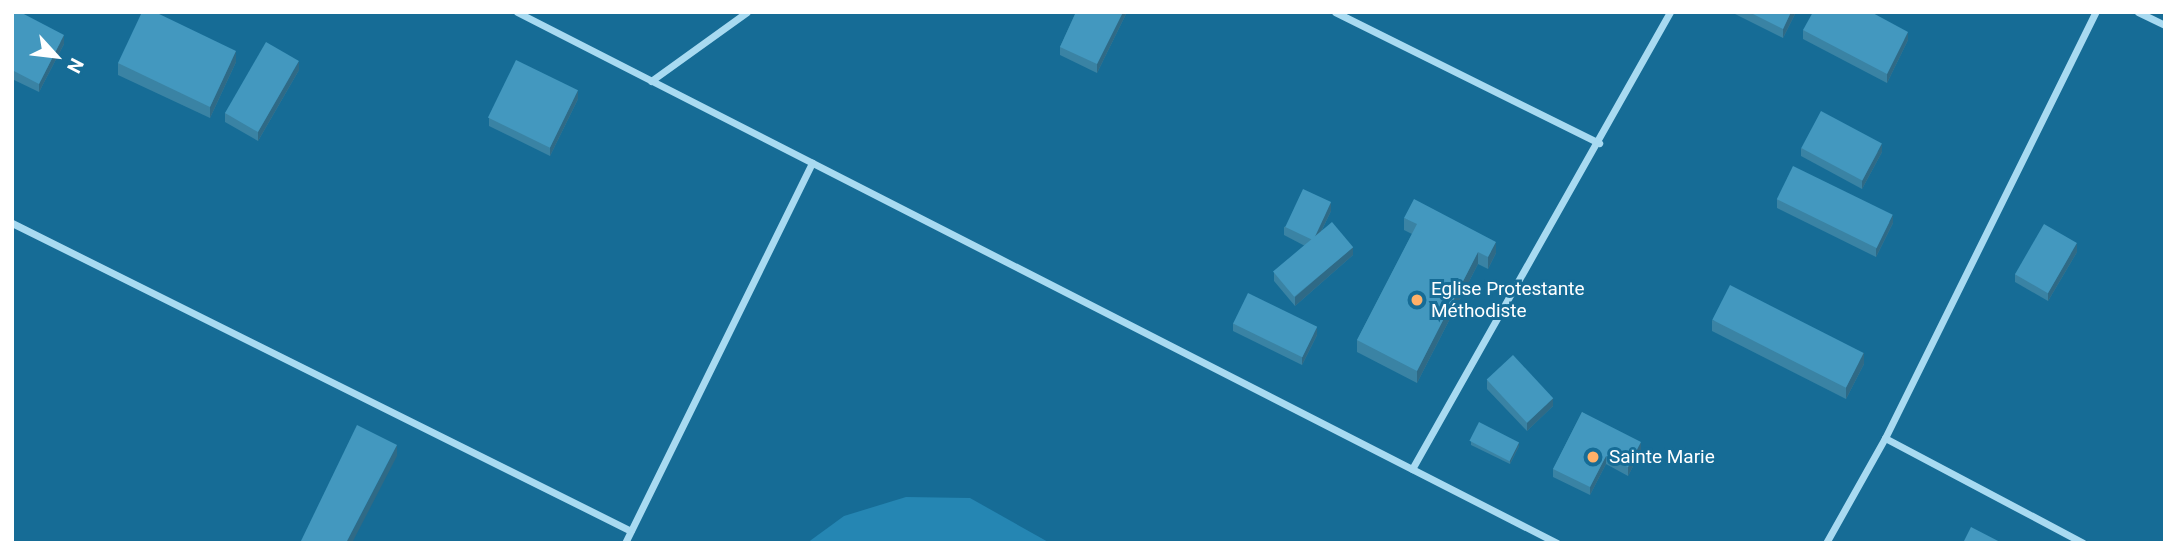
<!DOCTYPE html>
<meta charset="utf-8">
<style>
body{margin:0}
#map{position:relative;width:2177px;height:555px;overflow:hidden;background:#166c96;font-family:Roboto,sans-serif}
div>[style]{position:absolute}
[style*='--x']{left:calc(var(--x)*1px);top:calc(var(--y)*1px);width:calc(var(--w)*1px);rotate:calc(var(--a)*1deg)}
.green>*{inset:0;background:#2586b3}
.street>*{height:7px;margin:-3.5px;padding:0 3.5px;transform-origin:3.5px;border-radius:3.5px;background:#a8daf1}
.wall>*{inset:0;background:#3a83a4}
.shaded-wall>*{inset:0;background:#2f6a86}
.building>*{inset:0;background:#4398bf;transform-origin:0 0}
.dots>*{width:19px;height:19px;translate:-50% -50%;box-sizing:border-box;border:4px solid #166c96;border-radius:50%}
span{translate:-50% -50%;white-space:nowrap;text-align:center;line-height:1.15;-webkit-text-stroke:6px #166c96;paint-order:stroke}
.poi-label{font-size:19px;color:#fff}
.left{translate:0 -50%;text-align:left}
.frame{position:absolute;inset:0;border:14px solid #fff;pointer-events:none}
.north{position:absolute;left:21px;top:21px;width:70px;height:70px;-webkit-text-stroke:5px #166c96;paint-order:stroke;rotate:117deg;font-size:19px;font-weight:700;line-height:28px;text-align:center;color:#fff}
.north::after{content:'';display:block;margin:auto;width:24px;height:32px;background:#fff;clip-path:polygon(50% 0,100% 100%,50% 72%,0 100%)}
</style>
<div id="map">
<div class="green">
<div style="clip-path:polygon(906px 497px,970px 498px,1050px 543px,807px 543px,844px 516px)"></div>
</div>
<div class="street">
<div style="--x:517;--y:12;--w:1168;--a:27.05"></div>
<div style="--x:1335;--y:12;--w:295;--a:26.4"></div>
<div style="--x:2138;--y:12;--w:30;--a:26"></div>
<div style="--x:651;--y:81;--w:118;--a:-35.7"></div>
<div style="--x:12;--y:223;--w:691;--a:26.45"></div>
<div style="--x:1885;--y:438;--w:224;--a:27.9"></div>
<div style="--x:1412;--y:469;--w:525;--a:-60.55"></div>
<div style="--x:625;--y:543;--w:424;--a:-63.8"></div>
<div style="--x:1826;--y:543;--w:120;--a:-60.7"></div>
<div style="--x:1885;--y:438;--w:475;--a:-63.7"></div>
</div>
<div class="wall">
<div style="clip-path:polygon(12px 12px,64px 44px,39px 92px,12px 79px)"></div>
<div style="clip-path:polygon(1076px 12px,1127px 12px,1097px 73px,1060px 55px,1060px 47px)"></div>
<div style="clip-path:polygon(1735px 12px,1796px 12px,1783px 38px,1735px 14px)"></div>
<div style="clip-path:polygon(1803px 30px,1908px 40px,1887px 83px,1803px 39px)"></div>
<div style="clip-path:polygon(236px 62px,210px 118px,118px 75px,118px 63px)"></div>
<div style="clip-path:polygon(299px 70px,258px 141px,225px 122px,225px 113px)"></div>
<div style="clip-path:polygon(578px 99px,550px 156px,489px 126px,489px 118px)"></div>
<div style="clip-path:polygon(1801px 148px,1882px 152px,1862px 189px,1801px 156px)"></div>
<div style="clip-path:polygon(1777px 199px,1893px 223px,1876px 257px,1777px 208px)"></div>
<div style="clip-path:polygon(1331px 211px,1321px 232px,1353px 255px,1295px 306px,1274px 281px,1274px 273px,1305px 246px,1284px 235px,1284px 227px)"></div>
<div style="clip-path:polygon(1404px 218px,1496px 253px,1488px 269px,1478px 264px,1417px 383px,1357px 352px,1357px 340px,1412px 234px,1404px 230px)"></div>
<div style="clip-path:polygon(2077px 252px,2048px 301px,2015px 282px,2015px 274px)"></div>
<div style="clip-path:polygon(1712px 320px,1864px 364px,1846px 399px,1712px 331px)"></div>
<div style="clip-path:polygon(1233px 323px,1317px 335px,1302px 365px,1233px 331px)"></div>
<div style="clip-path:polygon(1487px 380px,1553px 406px,1527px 431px,1487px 389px)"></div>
<div style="clip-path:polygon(1582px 412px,1641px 451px,1628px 476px,1606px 464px,1590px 495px,1553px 477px,1553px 469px)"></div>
<div style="clip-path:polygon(1471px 441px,1519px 446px,1510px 464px,1471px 445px)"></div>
</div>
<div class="shaded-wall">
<div style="clip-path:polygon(1123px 12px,1127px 12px,1097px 73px,1097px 64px)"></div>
<div style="clip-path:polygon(1791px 12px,1796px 12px,1783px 38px,1783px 29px)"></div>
<div style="clip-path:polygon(1908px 32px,1908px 40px,1887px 83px,1887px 74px)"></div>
<div style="clip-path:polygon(64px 35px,64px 44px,39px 92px,39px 84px)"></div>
<div style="clip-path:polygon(236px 51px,236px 62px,210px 118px,210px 107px)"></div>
<div style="clip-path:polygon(299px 61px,299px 70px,258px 141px,258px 132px)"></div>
<div style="clip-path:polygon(578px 90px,578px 99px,550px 156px,550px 147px)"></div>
<div style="clip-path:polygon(1882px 144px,1882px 152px,1862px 189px,1862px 181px)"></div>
<div style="clip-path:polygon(1331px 202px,1331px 211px,1312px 250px,1312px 241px)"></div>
<div style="clip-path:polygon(1893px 215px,1893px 223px,1876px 257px,1876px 249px)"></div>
<div style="clip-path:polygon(1496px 242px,1496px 253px,1488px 269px,1488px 257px)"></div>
<div style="clip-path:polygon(2077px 243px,2077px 252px,2048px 301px,2048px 293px)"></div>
<div style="clip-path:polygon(1353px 247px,1353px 255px,1295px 306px,1295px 297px)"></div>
<div style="clip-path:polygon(1478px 252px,1478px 264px,1417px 383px,1417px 371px)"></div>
<div style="clip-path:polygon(1317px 327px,1317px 335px,1302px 365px,1302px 357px)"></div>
<div style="clip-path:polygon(1864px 352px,1864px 364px,1846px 399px,1846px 387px)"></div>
<div style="clip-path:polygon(1553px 398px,1553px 406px,1527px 431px,1527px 423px)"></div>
<div style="clip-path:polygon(1519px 442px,1519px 446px,1510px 464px,1510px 460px)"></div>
<div style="clip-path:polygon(1641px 442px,1641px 451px,1628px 476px,1628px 467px)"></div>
<div style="clip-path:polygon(397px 445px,397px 456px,352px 543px,346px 543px)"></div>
<div style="clip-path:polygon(1606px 456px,1606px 464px,1590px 495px,1590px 487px)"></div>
</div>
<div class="building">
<div style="clip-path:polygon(12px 12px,20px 12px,64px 35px,39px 84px,12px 70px)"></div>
<div style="clip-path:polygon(142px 12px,155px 12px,236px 51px,210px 107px,118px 63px)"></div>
<div style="clip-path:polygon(1076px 12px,1123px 12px,1097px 64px,1060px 47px)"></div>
<div style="clip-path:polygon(1749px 12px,1791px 12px,1783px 29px)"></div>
<div style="clip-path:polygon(1813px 12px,1871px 12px,1908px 32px,1887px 74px,1803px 30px)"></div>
<div style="left:266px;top:42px;width:38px;height:82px;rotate:30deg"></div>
<div style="left:516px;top:60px;width:69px;height:64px;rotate:26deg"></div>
<div style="left:1821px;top:111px;width:69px;height:42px;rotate:28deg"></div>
<div style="left:1793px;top:166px;width:111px;height:37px;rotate:26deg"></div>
<div style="left:1303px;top:189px;width:31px;height:42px;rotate:25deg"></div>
<div style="clip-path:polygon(1414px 199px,1496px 242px,1488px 257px,1478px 252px,1417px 371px,1357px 340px,1417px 224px,1404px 218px)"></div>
<div style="left:1332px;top:222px;width:33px;height:77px;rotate:50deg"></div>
<div style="left:2044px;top:224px;width:38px;height:58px;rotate:30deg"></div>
<div style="left:1730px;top:285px;width:150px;height:39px;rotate:27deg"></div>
<div style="left:1248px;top:293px;width:77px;height:34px;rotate:26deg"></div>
<div style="left:1513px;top:355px;width:59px;height:36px;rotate:47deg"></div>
<div style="clip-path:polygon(1582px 412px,1641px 442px,1628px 467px,1606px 456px,1590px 487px,1553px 469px)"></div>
<div style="left:1479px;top:422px;width:45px;height:21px;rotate:27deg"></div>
<div style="clip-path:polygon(357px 425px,397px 445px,346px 543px,300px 543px)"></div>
<div style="clip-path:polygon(1971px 527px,2002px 543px,1963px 543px)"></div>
</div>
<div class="dots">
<div style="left:1417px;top:300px;background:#ffb068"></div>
<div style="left:1593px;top:457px;background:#ffb068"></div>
</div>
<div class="poi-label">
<span class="left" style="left:1431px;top:300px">Eglise Protestante<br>Méthodiste</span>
<span class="left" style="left:1609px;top:457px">Sainte Marie</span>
</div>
<div class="frame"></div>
<div class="north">N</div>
</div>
